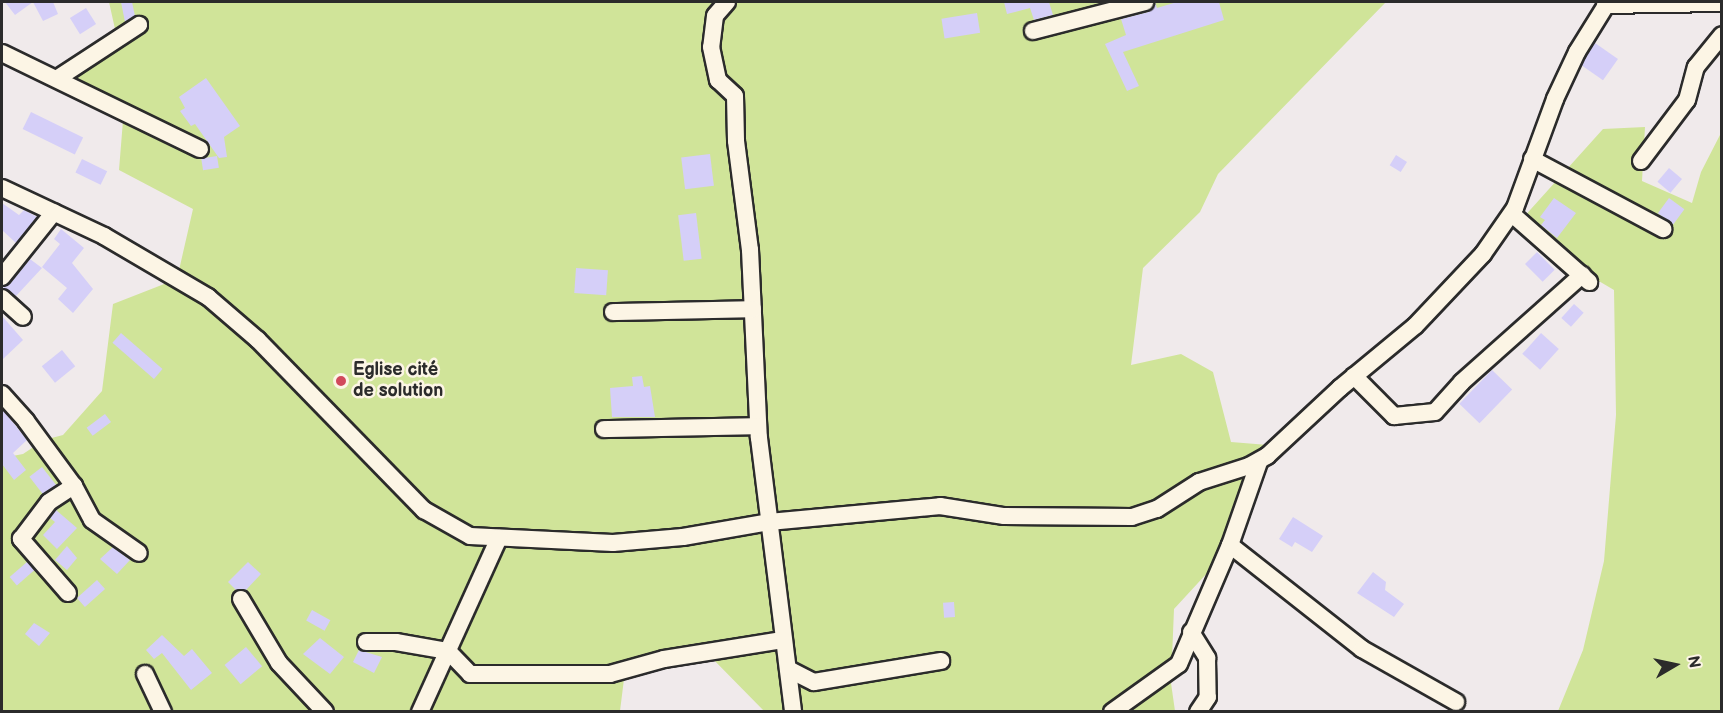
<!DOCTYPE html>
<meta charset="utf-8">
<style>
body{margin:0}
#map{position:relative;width:1723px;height:713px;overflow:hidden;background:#f0eaeb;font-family:"Balsamiq Sans",sans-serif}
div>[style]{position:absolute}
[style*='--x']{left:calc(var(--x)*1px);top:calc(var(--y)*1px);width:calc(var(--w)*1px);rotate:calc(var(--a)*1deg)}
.green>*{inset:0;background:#d0e499}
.building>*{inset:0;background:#d5cff8;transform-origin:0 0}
.roads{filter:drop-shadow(2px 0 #2b2b2b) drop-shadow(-2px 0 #2b2b2b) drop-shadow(0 2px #2b2b2b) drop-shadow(0 -2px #2b2b2b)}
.minor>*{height:16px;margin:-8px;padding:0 8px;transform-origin:8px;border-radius:8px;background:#fcf5e5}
.dots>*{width:16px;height:16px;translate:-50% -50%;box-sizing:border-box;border:3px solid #fcf5e5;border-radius:50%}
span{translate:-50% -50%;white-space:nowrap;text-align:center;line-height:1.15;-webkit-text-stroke:5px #fcf5e5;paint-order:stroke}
.poi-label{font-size:18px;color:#2b2b2b;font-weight:700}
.left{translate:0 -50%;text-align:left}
.frame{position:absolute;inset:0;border:3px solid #2b2b2b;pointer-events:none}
.north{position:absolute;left:1645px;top:635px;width:60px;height:60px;-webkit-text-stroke:4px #fcf5e5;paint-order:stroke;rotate:81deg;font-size:16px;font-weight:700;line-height:24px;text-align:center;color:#2b2b2b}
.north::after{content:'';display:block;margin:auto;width:21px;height:27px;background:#2b2b2b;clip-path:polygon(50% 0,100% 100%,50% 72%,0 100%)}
</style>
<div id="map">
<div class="green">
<div style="clip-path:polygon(109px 2px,1386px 2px,1218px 174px,1200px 212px,1143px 268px,1131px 365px,1181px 354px,1213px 372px,1231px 442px,1268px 445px,1247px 509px,1209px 571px,1174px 609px,1171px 683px,1175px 711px,764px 711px,707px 653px,625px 671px,620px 711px,2px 712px,2px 458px,23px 454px,44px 440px,63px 435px,102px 391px,113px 304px,177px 279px,193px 209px,119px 170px,124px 108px,64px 83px,119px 47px)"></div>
<div style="clip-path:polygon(1645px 127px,1642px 181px,1692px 203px,1701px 172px,1721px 133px,1721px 711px,1558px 711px,1583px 650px,1604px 561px,1616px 415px,1614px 290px,1558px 257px,1522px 219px,1603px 129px)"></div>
</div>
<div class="building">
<div style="clip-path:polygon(5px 2px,33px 2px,15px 15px)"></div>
<div style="clip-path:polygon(33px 2px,53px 2px,58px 14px,43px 21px)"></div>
<div style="clip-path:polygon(121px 2px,132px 2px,135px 16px,125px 22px)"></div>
<div style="clip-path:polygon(1004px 2px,1049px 2px,1053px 15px,1034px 20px,1030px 8px,1007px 14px)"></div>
<div style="clip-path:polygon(1155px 2px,1157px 8px,1177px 2px,1219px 2px,1224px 20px,1123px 52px,1139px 86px,1127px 91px,1105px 44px,1126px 35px,1121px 19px,1148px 12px)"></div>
<div style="left:86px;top:8px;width:19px;height:19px;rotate:58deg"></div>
<div style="left:977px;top:13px;width:20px;height:36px;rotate:81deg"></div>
<div style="left:1595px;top:43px;width:28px;height:26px;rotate:35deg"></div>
<div style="clip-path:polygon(206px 78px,240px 126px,224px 137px,227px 157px,219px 158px,195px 124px,191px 126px,180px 111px,185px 108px,179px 97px)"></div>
<div style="left:31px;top:112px;width:58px;height:19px;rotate:26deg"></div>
<div style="left:710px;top:154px;width:32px;height:29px;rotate:83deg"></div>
<div style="left:1396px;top:155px;width:13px;height:12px;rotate:32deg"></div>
<div style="left:217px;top:156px;width:12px;height:16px;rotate:81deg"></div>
<div style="left:82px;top:159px;width:28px;height:15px;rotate:26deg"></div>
<div style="left:1669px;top:168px;width:17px;height:18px;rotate:40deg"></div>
<div style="clip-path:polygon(1554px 198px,1576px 213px,1557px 238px,1541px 225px,1545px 220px,1540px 217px)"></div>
<div style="left:1669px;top:198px;width:19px;height:19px;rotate:36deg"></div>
<div style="clip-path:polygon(2px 203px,19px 215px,24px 210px,37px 217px,16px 243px,2px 230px)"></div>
<div style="left:696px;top:213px;width:46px;height:18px;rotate:83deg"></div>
<div style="clip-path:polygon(61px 229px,84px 248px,72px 263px,93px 289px,73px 313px,58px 299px,67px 288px,42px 267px,60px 244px,54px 239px)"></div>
<div style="left:1537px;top:252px;width:25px;height:17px;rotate:45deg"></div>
<div style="clip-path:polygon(30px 259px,42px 268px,16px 296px,2px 288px,10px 284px)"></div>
<div style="left:576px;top:268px;width:32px;height:25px;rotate:4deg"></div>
<div style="left:1574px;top:304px;width:13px;height:19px;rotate:42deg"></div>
<div style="clip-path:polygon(2px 316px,23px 340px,2px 360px)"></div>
<div style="left:121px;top:333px;width:55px;height:13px;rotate:41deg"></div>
<div style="left:1541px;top:333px;width:24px;height:28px;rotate:42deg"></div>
<div style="left:62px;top:350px;width:21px;height:26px;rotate:51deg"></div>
<div style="left:1492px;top:370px;width:28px;height:47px;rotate:44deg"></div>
<div style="clip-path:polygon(642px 376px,644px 387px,650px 386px,655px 417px,612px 417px,610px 388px,633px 386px,632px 377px)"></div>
<div style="clip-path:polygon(2px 409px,27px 440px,13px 453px,26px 470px,14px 480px,2px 464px)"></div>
<div style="left:105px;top:414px;width:10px;height:23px;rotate:53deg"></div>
<div style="left:42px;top:467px;width:23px;height:16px;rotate:52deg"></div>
<div style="clip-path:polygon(56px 510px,77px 528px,57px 549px,43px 535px,55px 522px,50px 518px)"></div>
<div style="clip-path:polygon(1293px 517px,1323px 536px,1312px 552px,1295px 542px,1292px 547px,1279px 539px)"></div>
<div style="clip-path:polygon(67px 546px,77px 558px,67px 570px,55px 560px)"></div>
<div style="clip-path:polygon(113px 547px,130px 560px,117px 574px,100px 559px)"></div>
<div style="left:27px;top:562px;width:11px;height:23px;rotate:49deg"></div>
<div style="clip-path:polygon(248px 562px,261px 574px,246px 590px,236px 590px,228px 582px)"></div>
<div style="clip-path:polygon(1373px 572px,1386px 582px,1385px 590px,1404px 604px,1394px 617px,1357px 593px)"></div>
<div style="left:97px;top:580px;width:12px;height:27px;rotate:48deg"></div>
<div style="left:954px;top:602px;width:15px;height:11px;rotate:86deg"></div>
<div style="left:312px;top:610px;width:21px;height:12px;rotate:29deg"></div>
<div style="clip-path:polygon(34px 623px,50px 633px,39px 646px,25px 634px)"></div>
<div style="clip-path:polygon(162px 635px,184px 656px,192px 649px,212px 673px,191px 690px,162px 653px,154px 659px,146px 650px)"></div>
<div style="clip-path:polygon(320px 638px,344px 657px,330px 674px,303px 654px)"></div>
<div style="left:246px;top:647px;width:25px;height:28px;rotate:50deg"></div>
<div style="clip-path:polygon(359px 650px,382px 657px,374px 673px,353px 662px)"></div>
</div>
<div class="roads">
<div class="minor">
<div style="--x:727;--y:2;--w:18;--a:131"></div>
<div style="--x:715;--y:16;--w:31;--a:97"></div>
<div style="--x:711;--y:47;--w:34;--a:78"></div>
<div style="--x:718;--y:80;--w:23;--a:43"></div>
<div style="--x:735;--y:96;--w:45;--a:88.7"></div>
<div style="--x:736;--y:141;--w:110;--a:82.7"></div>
<div style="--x:750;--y:250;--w:188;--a:87.3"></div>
<div style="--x:759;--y:438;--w:276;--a:82.9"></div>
<div style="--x:1605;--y:5;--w:117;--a:-1"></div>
<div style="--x:1033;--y:31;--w:116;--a:-14.5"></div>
<div style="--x:2;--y:53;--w:220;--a:25.9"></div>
<div style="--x:58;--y:78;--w:97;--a:-33.2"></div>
<div style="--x:1532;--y:159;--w:149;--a:28.1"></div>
<div style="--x:1641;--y:161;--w:76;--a:-53"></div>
<div style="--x:1687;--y:100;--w:34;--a:-75"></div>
<div style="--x:1696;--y:67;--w:41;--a:-50.9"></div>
<div style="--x:2;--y:188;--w:113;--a:25.2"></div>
<div style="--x:104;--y:236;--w:121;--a:30.4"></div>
<div style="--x:208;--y:297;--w:66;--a:40.7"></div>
<div style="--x:258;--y:340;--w:238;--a:45.7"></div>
<div style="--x:424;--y:510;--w:53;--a:29.5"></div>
<div style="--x:470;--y:536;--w:143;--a:2.8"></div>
<div style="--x:613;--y:543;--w:70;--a:-4.9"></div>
<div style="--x:683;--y:537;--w:87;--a:-9.9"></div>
<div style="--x:769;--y:522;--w:172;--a:-5.3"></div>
<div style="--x:940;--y:506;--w:65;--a:8.9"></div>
<div style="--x:1004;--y:516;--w:128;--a:0.4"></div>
<div style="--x:1132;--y:517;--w:26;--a:-18"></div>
<div style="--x:1157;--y:509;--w:50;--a:-32.7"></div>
<div style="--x:1199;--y:482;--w:52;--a:-17.7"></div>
<div style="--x:1249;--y:466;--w:21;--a:-29"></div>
<div style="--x:1267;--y:456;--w:100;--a:-43"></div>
<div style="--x:1340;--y:388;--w:97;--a:-39.6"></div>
<div style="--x:1415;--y:326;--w:99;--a:-46.6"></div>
<div style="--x:1483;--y:254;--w:56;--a:-55.2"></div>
<div style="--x:1515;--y:208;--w:116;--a:-69.8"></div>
<div style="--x:1555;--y:99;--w:52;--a:-64.9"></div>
<div style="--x:1577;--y:52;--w:59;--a:-58.2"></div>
<div style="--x:1512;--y:214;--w:103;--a:41.4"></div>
<div style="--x:2;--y:277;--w:83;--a:-51.3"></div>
<div style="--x:2;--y:298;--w:28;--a:42"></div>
<div style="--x:613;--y:312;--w:140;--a:-1.2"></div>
<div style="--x:1354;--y:376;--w:57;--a:45"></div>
<div style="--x:1394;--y:416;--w:41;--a:-5.6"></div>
<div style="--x:1435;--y:412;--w:40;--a:-48"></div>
<div style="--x:1462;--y:382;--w:161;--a:-41.7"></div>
<div style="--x:2;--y:394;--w:36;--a:48"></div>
<div style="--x:26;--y:421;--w:81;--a:53.6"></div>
<div style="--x:74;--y:486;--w:38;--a:62"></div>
<div style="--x:92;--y:520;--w:57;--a:35.1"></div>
<div style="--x:604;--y:429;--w:154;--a:-1.1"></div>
<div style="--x:1230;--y:545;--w:168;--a:38.2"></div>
<div style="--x:1362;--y:649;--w:108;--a:29.4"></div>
<div style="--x:68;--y:593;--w:72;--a:-131"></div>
<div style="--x:21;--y:539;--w:46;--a:-52.9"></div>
<div style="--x:49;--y:502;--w:30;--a:-33"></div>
<div style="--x:241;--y:599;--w:74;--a:59.3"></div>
<div style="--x:279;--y:663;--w:67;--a:46.8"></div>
<div style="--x:1191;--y:632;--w:31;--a:58"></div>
<div style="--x:1207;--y:658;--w:39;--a:89"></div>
<div style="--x:1208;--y:697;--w:18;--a:124"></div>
<div style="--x:366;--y:642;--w:30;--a:0"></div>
<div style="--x:396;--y:642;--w:53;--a:9.8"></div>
<div style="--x:448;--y:651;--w:32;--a:46"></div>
<div style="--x:470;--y:674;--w:140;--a:0"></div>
<div style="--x:610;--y:674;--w:56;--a:-15.5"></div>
<div style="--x:664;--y:659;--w:120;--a:-9.1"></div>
<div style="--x:788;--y:669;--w:29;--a:27"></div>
<div style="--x:814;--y:682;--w:129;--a:-9.4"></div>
<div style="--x:145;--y:674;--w:42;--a:64.7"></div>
<div style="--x:420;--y:712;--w:191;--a:-65.6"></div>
<div style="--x:1112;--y:712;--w:82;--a:-35.6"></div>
<div style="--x:1179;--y:664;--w:129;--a:-66.8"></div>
<div style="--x:1230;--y:545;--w:88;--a:-70.7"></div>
</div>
</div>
<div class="dots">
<div style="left:341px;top:381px;background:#d1495b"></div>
</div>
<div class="poi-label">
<span class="left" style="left:353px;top:381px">Eglise cité<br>de solution</span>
</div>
<div class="frame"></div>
<div class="north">N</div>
</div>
